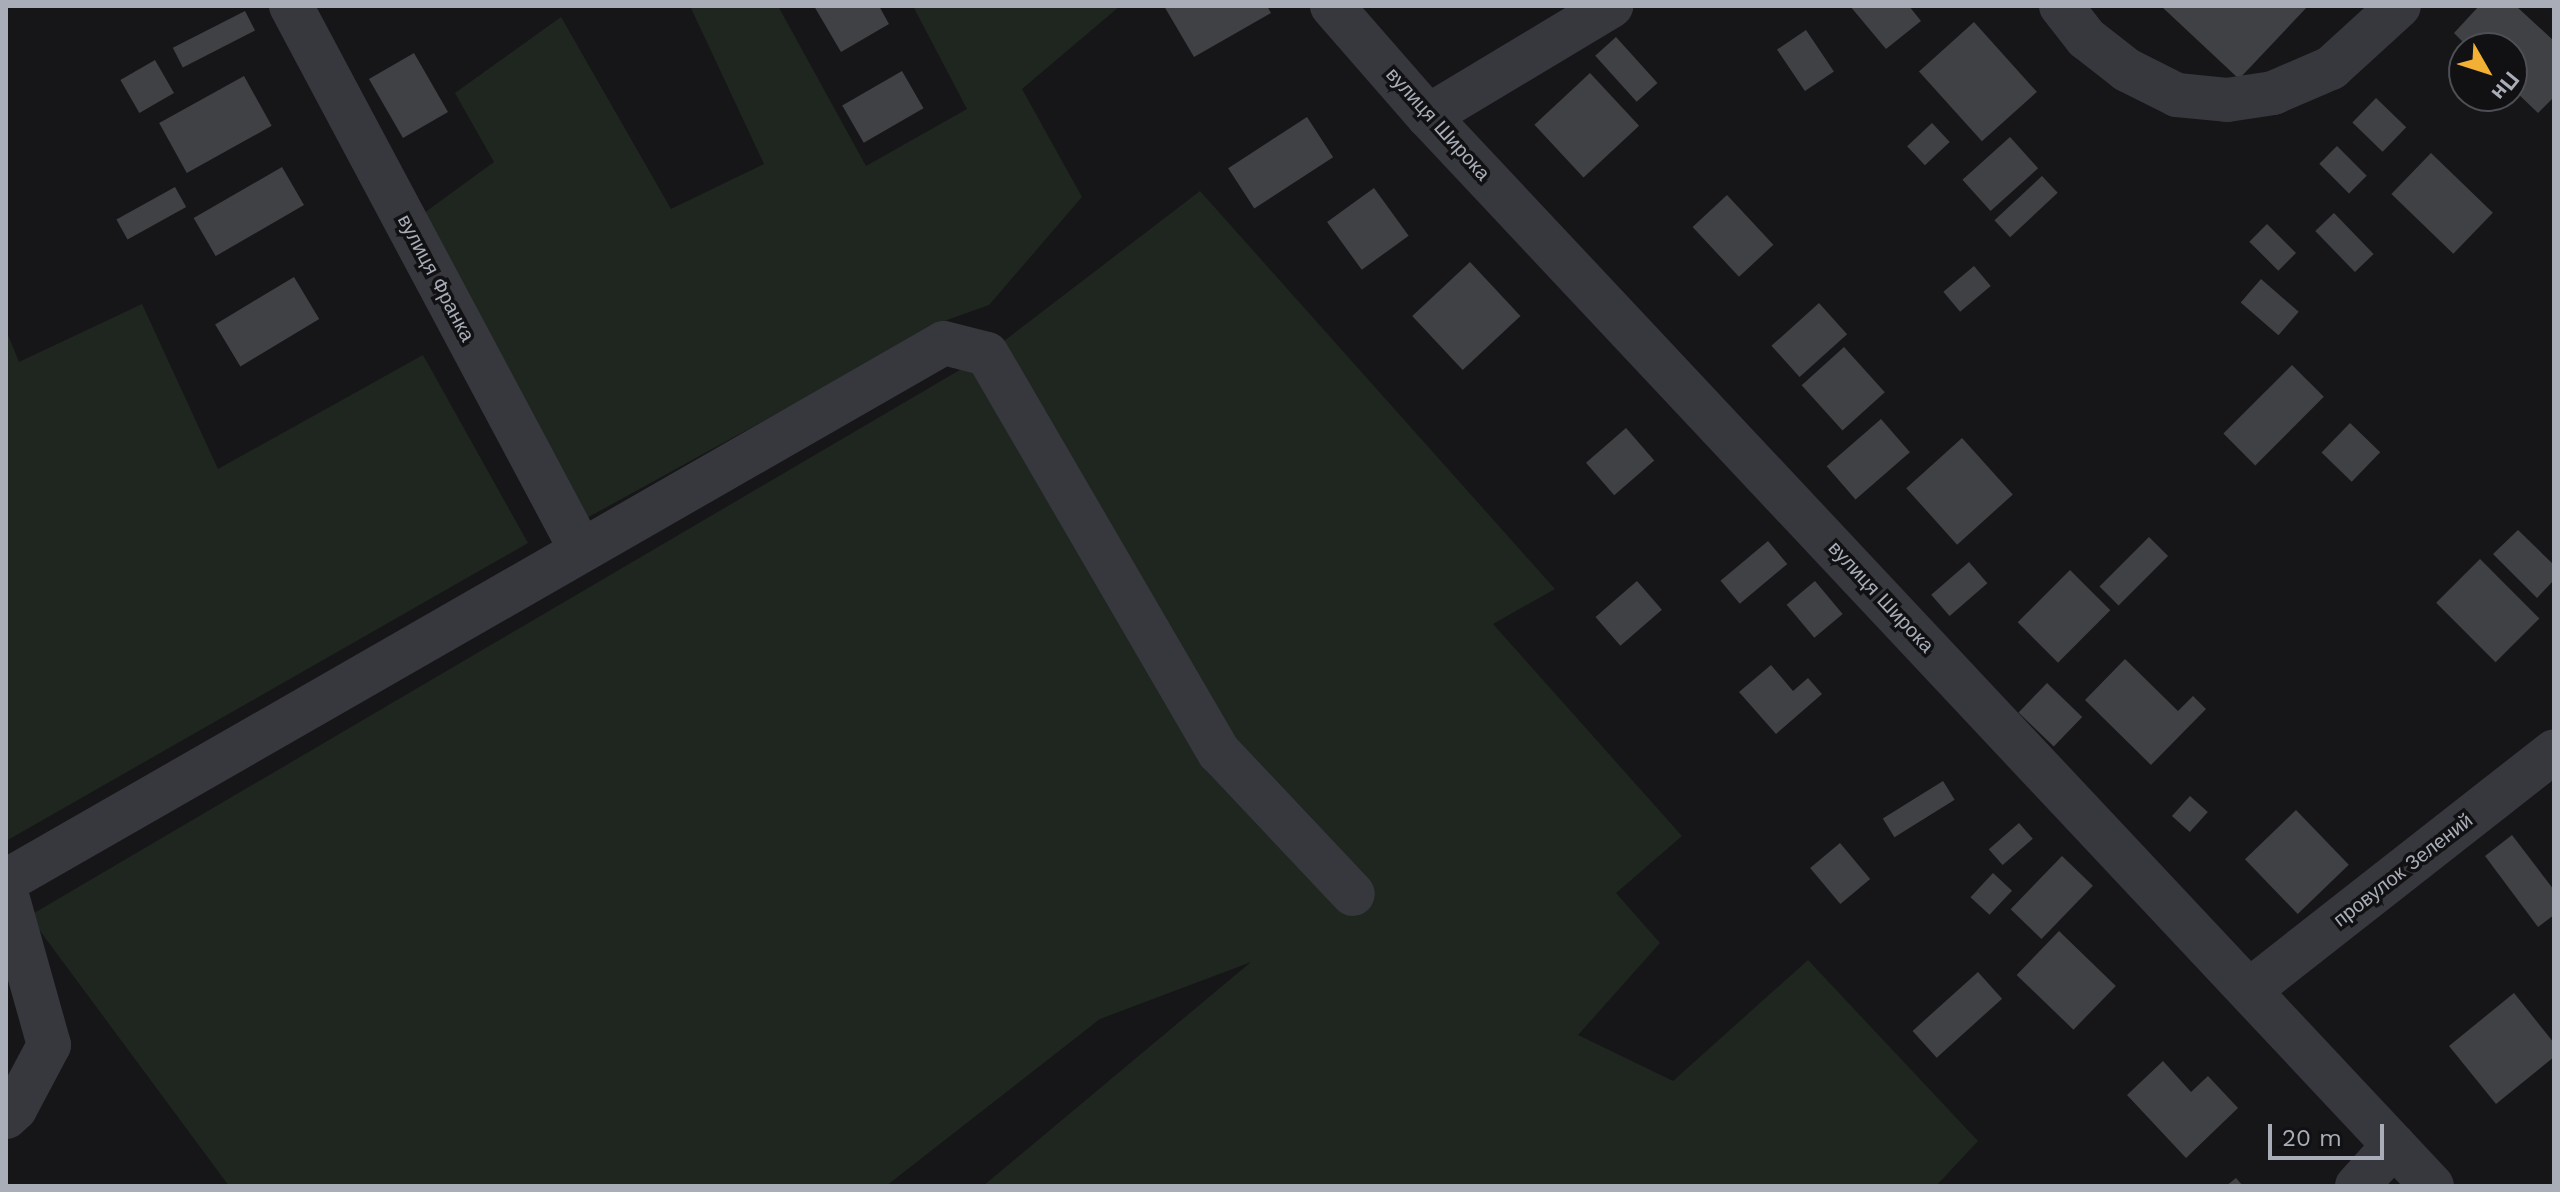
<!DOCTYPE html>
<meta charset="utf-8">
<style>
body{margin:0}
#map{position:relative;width:2560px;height:1192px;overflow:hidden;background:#161618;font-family:"Work Sans",sans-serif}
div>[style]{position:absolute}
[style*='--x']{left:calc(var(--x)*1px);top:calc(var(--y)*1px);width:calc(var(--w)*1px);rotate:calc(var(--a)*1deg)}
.green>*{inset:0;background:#1e261f}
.building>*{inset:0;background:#404145;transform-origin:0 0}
.minor>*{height:44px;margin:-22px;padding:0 22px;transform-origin:22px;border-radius:22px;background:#37383d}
span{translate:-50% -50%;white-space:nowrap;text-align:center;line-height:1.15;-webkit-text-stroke:7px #111113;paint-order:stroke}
.street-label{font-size:20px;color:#a8adb8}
.frame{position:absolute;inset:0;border:8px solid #a8adb8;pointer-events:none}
.north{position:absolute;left:2448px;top:32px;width:80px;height:80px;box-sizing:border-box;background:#111113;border:2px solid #4d4f55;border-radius:50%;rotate:129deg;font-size:22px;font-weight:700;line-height:32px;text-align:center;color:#a8adb8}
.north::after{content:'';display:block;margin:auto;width:28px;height:36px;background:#f2b134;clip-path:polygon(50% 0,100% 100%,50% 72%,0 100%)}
.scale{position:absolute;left:2268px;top:1124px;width:116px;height:36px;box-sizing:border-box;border:4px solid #a8adb8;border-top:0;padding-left:10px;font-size:24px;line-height:28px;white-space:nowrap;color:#a8adb8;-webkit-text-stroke:6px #111113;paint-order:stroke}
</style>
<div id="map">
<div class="green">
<div style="clip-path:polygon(690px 6px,778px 6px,866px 166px,967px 109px,913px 6px,1120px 6px,1022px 89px,1082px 197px,989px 305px,947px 320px,585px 519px,424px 213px,494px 162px,455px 93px,561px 17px,671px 209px,764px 164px)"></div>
<div style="clip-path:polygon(1200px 191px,1555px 589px,1493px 624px,1682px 836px,1616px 893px,1660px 943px,1578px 1035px,1673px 1081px,1808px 960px,1978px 1141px,1936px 1186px,983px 1186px,1251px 962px,1100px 1019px,886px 1186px,229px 1186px,29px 916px,987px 354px)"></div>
<div style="clip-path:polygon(142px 304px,218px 469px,423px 355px,528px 543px,6px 841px,6px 330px,19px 362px)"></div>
</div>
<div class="building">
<div style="clip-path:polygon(814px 6px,879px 6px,889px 24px,841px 52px)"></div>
<div style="clip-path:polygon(1164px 6px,1267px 6px,1271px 13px,1194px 57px)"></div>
<div style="clip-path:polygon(1850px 6px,1909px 6px,1921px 21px,1886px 49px)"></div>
<div style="clip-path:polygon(2161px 6px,2308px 6px,2239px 79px)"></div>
<div style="clip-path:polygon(2479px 6px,2516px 6px,2554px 41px,2554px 97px,2538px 113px,2512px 88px,2512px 48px,2469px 48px,2454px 33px)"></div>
<div style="left:245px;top:11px;width:22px;height:81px;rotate:63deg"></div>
<div style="left:1974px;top:22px;width:94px;height:74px;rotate:48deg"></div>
<div style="left:1806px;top:30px;width:50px;height:35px;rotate:56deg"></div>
<div style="left:1616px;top:37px;width:62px;height:28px;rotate:48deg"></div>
<div style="left:414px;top:53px;width:68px;height:52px;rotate:60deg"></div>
<div style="left:155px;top:60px;width:38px;height:40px;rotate:60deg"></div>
<div style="left:902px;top:71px;width:43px;height:69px;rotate:60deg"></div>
<div style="left:1590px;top:73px;width:72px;height:76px;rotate:47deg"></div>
<div style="left:244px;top:76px;width:57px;height:97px;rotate:61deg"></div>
<div style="left:2376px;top:98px;width:42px;height:34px;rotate:44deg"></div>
<div style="left:1307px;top:117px;width:48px;height:94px;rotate:57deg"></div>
<div style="left:1932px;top:123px;width:26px;height:34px;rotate:47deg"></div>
<div style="left:2010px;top:137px;width:42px;height:64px;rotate:48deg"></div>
<div style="left:2337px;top:146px;width:42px;height:25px;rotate:45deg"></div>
<div style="left:2431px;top:153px;width:86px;height:57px;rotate:44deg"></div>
<div style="left:282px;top:167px;width:44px;height:102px;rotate:60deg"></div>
<div style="left:2042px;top:176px;width:23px;height:65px;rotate:47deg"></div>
<div style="left:175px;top:187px;width:23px;height:67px;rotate:61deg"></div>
<div style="left:1374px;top:188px;width:59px;height:58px;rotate:54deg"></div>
<div style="left:1727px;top:195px;width:68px;height:47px;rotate:47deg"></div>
<div style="left:2334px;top:213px;width:57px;height:26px;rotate:46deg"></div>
<div style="left:2267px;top:224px;width:41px;height:25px;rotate:45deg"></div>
<div style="left:1470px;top:262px;width:74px;height:79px;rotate:47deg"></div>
<div style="left:1974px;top:266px;width:26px;height:40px;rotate:50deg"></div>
<div style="left:294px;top:277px;width:49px;height:92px;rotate:59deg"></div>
<div style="left:2261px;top:279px;width:50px;height:31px;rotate:41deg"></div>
<div style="left:1819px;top:303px;width:42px;height:64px;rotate:48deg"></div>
<div style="left:1844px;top:347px;width:61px;height:57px;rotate:48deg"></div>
<div style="left:2292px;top:365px;width:45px;height:97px;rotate:45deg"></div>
<div style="left:1881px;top:419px;width:44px;height:72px;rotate:49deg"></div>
<div style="left:2350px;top:423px;width:42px;height:41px;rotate:44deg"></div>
<div style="left:1626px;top:428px;width:43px;height:53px;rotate:49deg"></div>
<div style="left:1962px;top:438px;width:76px;height:75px;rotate:48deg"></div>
<div style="clip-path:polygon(2518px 530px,2554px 565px,2554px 580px,2537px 598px,2493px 554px)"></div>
<div style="left:2149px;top:537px;width:27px;height:70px;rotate:45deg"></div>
<div style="left:1768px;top:541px;width:30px;height:62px;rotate:50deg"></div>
<div style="left:2480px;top:559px;width:84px;height:62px;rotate:45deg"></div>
<div style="left:1969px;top:562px;width:28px;height:50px;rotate:49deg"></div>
<div style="left:2070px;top:570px;width:57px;height:74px;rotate:45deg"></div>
<div style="left:1637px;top:581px;width:38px;height:55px;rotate:49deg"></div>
<div style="left:1815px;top:581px;width:43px;height:37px;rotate:50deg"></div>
<div style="clip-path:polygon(2125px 659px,2178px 711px,2193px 696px,2206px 709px,2151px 765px,2085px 700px)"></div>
<div style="clip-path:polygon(1771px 665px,1793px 691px,1808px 678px,1822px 694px,1776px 734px,1739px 692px)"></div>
<div style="left:2047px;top:683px;width:49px;height:41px;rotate:44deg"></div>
<div style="left:1943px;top:781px;width:22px;height:71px;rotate:58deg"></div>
<div style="left:2190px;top:796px;width:24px;height:27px;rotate:42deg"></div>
<div style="left:2296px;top:810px;width:76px;height:71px;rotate:46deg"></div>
<div style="left:2019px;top:823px;width:21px;height:40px;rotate:49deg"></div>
<div style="clip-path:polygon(2512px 835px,2554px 890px,2554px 915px,2538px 927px,2485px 856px)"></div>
<div style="left:1840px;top:843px;width:47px;height:39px;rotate:50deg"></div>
<div style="left:2062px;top:856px;width:43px;height:74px;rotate:44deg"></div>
<div style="left:1993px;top:873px;width:26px;height:33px;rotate:43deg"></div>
<div style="left:2059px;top:931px;width:79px;height:61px;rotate:44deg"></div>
<div style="left:1978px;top:972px;width:36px;height:88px;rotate:48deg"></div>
<div style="clip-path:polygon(2514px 993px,2554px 1043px,2554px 1057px,2496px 1104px,2449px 1046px)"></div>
<div style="clip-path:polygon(2163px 1061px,2191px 1092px,2208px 1076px,2238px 1108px,2186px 1158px,2127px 1095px)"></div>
<div style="clip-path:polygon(2236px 1178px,2243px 1186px,2226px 1186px)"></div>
</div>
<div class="minor">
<div style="--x:291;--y:6;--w:616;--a:61.94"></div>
<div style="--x:1332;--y:6;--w:146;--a:48.9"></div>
<div style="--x:1428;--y:116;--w:1467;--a:46.82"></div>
<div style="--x:2061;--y:6;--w:41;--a:52"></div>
<div style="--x:2086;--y:38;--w:52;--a:38"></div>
<div style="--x:2127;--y:70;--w:56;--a:26.6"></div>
<div style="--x:2177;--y:95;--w:50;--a:5.7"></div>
<div style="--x:2227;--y:100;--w:47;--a:-8.7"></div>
<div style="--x:2273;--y:93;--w:63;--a:-23.3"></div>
<div style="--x:2331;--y:68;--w:92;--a:-42.4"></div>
<div style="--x:1428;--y:116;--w:214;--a:-31"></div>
<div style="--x:6;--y:881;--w:1081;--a:-29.84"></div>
<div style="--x:944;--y:343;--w:44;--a:14.3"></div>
<div style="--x:987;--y:354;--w:461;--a:59.8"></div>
<div style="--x:1219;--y:752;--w:195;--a:46.7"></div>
<div style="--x:6;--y:892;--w:159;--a:74.3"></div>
<div style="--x:49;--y:1045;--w:72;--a:118"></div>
<div style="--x:15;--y:1109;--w:12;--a:138"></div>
<div style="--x:2251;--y:989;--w:385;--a:-38.1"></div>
<div style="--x:2357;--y:1186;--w:55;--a:-47.9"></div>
</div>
<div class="street-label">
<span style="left:1438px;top:124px;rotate:48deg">вулиця Широка</span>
<span style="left:436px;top:278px;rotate:62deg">вулиця Франка</span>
<span style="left:1881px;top:597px;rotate:47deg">вулиця Широка</span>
<span style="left:2403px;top:870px;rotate:-38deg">провулок Зелений</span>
</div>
<div class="frame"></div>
<div class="north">Пн</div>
<div class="scale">20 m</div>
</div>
